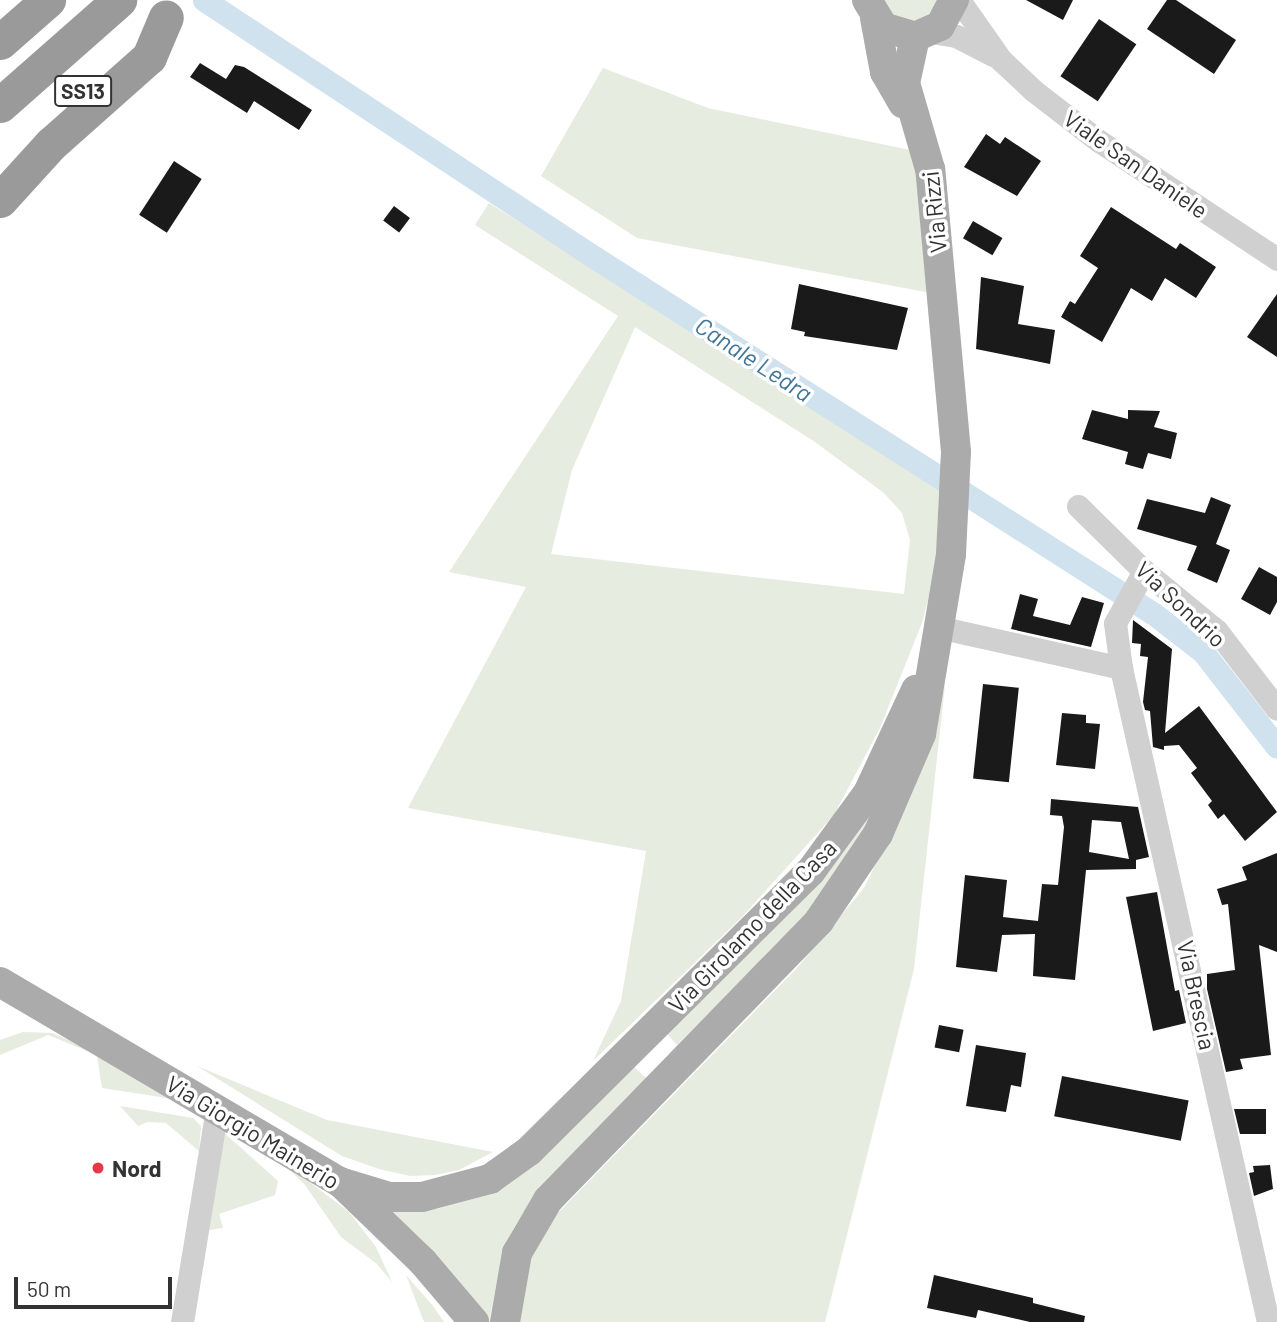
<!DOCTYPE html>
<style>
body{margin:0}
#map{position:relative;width:1277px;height:1322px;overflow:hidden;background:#fff;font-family:Barlow,sans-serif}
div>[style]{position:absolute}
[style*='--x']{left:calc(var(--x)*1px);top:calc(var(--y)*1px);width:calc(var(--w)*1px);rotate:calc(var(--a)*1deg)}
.green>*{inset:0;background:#e6ecdf}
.canal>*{height:23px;margin:-11.5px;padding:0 11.5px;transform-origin:11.5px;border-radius:11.5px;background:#cfe2ee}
.building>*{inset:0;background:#1a1a1a;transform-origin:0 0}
.minor>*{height:23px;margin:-11.5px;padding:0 11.5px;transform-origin:11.5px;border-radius:11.5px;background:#d0d0d0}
.major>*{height:30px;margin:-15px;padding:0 15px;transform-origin:15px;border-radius:15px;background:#ababab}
.highway>*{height:35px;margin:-17.5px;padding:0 17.5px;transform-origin:17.5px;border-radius:17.5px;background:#9a9a9a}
.dots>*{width:19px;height:19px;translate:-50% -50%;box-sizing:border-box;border:4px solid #fff;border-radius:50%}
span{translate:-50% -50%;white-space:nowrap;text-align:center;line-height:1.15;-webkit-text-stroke:7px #fff;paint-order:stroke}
.shield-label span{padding:2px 5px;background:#fff;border:2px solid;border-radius:5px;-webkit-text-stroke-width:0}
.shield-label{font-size:21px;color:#333;font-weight:700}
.street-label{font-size:23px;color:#333}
.poi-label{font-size:23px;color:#333;font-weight:700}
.left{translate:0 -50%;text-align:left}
.water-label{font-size:24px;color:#3f7597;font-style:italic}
.scale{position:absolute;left:14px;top:1277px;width:158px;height:32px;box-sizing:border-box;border:4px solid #333;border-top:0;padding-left:9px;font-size:21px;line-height:24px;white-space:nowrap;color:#333;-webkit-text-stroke:5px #fff;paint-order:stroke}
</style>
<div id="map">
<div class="green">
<div style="clip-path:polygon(881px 0,938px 0,926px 18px,909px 23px,891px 16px)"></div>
<div style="clip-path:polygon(603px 68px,708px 108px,915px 151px,931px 293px,637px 238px,541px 176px)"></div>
<div style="clip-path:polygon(evenodd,489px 203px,939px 488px,936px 569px,922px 623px,880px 728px,834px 815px,741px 918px,593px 1061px,621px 1001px,646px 851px,408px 808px,526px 587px,449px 572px,618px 316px,475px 225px,489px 203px,635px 327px,815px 442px,884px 493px,902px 513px,910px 540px,904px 594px,551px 554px,572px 470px,635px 327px)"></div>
<div style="clip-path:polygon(945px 685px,914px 969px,825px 1322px,518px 1322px,529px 1260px,552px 1219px,796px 969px,864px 888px,921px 771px)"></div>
<div style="clip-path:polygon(889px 781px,855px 852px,796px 928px,677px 1045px,667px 1034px)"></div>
<div style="clip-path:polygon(23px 1032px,52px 1033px,71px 1041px,180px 1100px,102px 1088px,97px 1055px,48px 1035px,0 1055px,0 1040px)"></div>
<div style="clip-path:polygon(632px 1065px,648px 1080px,531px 1201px,513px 1229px,501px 1261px,489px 1322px,387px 1208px,437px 1209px,486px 1195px)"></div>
<div style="clip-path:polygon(197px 1066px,327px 1120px,493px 1152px,459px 1170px,435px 1175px,410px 1176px,379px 1169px,342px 1156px)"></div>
<div style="clip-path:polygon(120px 1106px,193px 1118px,201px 1126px,199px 1151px,166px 1123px,147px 1122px,138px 1126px)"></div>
<div style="clip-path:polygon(221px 1130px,278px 1181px,275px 1195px,219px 1214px,223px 1228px,209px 1230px)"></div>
<div style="clip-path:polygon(278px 1158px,349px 1212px,376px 1247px,392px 1282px,377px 1264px,341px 1237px,305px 1185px)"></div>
<div style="clip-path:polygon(406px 1275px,433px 1306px,444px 1322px,424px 1322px)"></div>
</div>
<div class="canal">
<div style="--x:204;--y:0;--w:467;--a:33.4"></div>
<div style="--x:594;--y:257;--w:664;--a:32.52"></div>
<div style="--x:1154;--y:614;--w:62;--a:37.8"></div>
<div style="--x:1203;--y:652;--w:120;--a:52.1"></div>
</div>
<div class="building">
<div style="clip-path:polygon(1026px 0,1073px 0,1063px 20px)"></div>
<div style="clip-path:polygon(1167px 0,1176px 0,1236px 40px,1214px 74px,1147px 29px)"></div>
<div style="left:1099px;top:19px;width:45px;height:69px;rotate:34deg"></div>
<div style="clip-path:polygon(200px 63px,226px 79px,235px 65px,244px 67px,312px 110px,299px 130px,254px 101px,247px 113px,190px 77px)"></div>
<div style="clip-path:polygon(986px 134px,1000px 144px,1005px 137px,1041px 161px,1017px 196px,964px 167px)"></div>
<div style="left:174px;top:161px;width:33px;height:64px;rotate:33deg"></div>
<div style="left:394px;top:206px;width:20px;height:18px;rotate:37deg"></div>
<div style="clip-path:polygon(1111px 207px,1176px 249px,1180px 243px,1216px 267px,1196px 298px,1165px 278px,1152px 301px,1131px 288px,1102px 342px,1061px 317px,1070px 301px,1075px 304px,1098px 268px,1080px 256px)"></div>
<div style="left:973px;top:221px;width:34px;height:20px;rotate:30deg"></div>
<div style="clip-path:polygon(981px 277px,1024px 286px,1018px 324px,1055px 330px,1050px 364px,976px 349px)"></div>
<div style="clip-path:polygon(799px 284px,908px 308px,897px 350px,804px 336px,805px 332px,791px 329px)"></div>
<div style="clip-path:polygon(1277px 294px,1277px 357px,1247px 337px)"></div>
<div style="clip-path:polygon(1092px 410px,1128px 419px,1128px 410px,1160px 411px,1154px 427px,1177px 433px,1171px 459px,1148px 453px,1143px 469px,1125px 464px,1128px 452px,1082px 439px)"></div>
<div style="clip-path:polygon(1211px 497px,1231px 505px,1216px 544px,1230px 550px,1217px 583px,1187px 570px,1197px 546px,1137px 529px,1147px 499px,1205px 513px)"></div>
<div style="clip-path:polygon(1259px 567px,1277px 577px,1277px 602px,1270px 615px,1241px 599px)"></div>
<div style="clip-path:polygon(1020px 594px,1038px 599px,1033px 616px,1070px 625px,1082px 597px,1104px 603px,1091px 647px,1011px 629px)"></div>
<div style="clip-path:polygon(1133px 620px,1172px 649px,1165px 733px,1199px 706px,1277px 812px,1245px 841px,1224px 814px,1218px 819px,1208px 805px,1212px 801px,1191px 773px,1197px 768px,1179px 745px,1164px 746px,1164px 750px,1153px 747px,1150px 711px,1145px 710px,1143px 702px,1148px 657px,1140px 656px,1141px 644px,1132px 643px)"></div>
<div style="left:983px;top:684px;width:36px;height:95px;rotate:6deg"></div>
<div style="clip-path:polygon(1062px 713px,1086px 715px,1086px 723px,1100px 724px,1095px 769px,1056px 765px)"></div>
<div style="clip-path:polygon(evenodd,1051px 799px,1138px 807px,1149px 857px,1136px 860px,1136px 869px,1086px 870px,1075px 980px,1033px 976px,1035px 934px,1002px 935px,997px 972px,956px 967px,965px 875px,1007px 880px,1003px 917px,1038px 921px,1042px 884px,1058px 885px,1064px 827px,1062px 816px,1050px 815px,1051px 799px,1092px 820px,1121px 822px,1129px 859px,1089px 852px,1092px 820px)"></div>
<div style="clip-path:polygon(1277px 853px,1277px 952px,1259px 945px,1271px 1055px,1240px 1059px,1243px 1069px,1226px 1072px,1207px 989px,1207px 974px,1235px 970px,1228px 904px,1222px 905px,1217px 889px,1247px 880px,1242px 867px)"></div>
<div style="clip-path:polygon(1157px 892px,1175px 991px,1179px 990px,1186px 1023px,1153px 1031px,1126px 897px)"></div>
<div style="left:939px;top:1025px;width:25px;height:23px;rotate:11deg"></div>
<div style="clip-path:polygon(976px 1045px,1026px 1053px,1021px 1087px,1011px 1085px,1006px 1112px,966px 1106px)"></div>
<div style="left:1062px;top:1076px;width:129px;height:41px;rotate:11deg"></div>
<div style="clip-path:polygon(1234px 1109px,1266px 1109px,1266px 1134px,1240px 1134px)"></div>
<div style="clip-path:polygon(1270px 1165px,1273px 1189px,1254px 1196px,1249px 1173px,1254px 1172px,1253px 1166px)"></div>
<div style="clip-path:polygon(934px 1275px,1033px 1298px,1033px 1303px,1085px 1316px,1084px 1322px,1030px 1322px,978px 1310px,976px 1318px,927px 1308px)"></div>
</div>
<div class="minor">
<div style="--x:959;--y:0;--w:73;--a:55"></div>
<div style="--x:1001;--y:60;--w:45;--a:43.2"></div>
<div style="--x:1034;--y:91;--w:82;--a:37.6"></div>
<div style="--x:1099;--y:141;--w:214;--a:33.5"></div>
<div style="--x:931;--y:32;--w:25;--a:9"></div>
<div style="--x:956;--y:36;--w:42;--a:27.2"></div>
<div style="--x:1078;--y:506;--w:93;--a:44.6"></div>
<div style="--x:1144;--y:571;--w:94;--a:39.4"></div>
<div style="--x:1217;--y:631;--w:98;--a:52.4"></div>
<div style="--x:938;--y:627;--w:188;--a:12.6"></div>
<div style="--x:1121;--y:668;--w:670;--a:77.33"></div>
<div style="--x:1121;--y:668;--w:45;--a:-97.6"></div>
<div style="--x:1115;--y:623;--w:60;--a:-60.9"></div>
<div style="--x:182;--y:1322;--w:217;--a:-80.7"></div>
</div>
<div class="major">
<div style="--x:867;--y:0;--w:31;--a:59"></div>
<div style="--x:883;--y:27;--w:34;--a:17"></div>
<div style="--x:915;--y:37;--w:27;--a:-24"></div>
<div style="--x:940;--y:26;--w:30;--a:-62"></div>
<div style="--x:875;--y:18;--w:55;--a:79.5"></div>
<div style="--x:885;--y:72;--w:36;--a:60"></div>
<div style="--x:0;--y:982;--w:394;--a:30.5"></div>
<div style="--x:340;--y:1182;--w:115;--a:43.9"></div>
<div style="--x:423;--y:1262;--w:79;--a:49.6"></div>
<div style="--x:340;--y:1182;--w:51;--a:17"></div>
<div style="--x:389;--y:1197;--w:33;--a:0"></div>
<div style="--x:422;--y:1197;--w:70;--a:-14.8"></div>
<div style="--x:490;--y:1179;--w:48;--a:-35.7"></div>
<div style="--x:529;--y:1151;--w:397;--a:-44.8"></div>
<div style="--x:811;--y:871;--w:97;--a:-53.8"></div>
<div style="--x:868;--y:793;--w:114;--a:-65"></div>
<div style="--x:505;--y:1322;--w:70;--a:-80.1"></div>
<div style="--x:517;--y:1253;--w:61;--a:-59.7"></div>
<div style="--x:548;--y:1200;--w:389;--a:-45.8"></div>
<div style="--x:819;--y:921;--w:105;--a:-55.9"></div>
<div style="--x:878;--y:834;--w:109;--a:-66.7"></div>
<div style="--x:921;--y:734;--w:182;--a:-80.5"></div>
<div style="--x:951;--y:554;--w:102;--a:-87.2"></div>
<div style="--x:956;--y:452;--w:284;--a:-95.2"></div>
<div style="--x:930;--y:169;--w:90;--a:-106.2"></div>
<div style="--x:905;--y:83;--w:47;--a:-77.7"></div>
</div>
<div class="highway">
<div style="--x:0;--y:42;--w:64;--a:-41.2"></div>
<div style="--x:0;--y:105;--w:159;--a:-41.4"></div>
<div style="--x:0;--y:200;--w:76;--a:-47.7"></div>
<div style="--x:51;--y:144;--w:131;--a:-41.6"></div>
<div style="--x:149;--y:57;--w:43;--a:-67"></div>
</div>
<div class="dots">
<div style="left:98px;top:1168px;background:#e63946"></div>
</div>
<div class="shield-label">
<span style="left:83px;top:91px">SS13</span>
</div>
<div class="street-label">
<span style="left:1136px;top:164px;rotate:35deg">Viale San Daniele</span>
<span style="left:934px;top:212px;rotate:-96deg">Via Rizzi</span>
<span style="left:1181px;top:604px;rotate:43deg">Via Sondrio</span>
<span style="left:752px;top:926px;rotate:-46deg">Via Girolamo della Casa</span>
<span style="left:1197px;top:995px;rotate:78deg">Via Brescia</span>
<span style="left:253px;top:1132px;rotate:31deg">Via Giorgio Mainerio</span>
</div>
<div class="poi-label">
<span class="left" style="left:112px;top:1168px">Nord</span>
</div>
<div class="water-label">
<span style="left:754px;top:359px;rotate:33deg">Canale Ledra</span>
</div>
<div class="scale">50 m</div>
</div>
